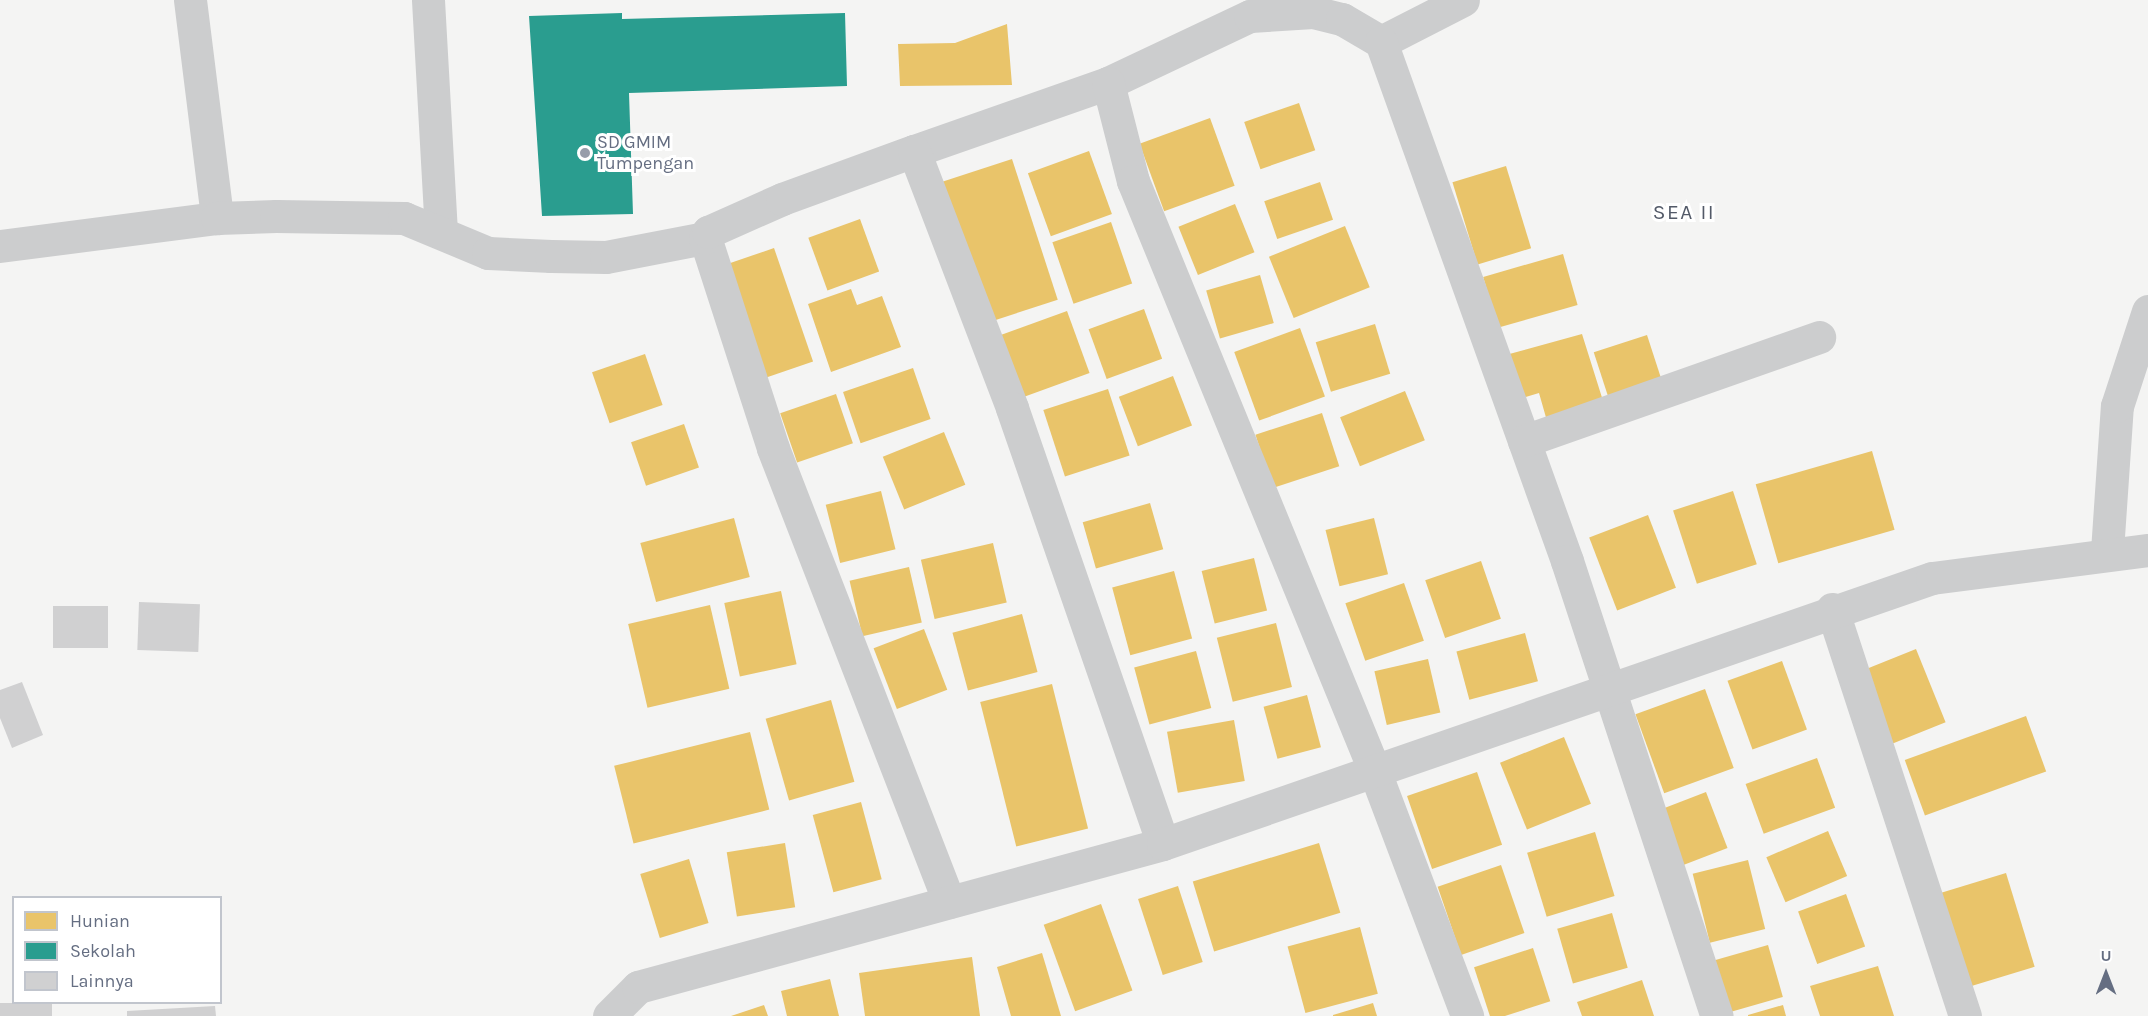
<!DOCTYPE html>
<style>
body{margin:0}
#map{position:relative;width:2148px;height:1016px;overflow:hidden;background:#f4f4f3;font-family:Karla,sans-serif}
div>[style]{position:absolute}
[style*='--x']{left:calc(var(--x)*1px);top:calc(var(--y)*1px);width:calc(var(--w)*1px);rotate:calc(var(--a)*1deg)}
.homes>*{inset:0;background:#e9c46a;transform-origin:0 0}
.schools>*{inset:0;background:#2a9d8f}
.building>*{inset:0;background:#d0d0d1;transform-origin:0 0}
.minor>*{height:33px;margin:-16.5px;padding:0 16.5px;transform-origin:16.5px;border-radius:16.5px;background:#cccdce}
.dots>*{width:16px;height:16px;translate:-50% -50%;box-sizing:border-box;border:3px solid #fff;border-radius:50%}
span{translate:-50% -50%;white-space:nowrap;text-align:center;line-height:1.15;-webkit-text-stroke:6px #fff;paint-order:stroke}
.poi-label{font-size:18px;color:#656e82}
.left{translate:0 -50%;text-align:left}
.quarter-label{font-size:21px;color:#535a68;letter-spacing:1.5px}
.legend{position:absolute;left:12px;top:896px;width:210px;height:108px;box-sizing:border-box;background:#fff;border:2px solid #c1c5cd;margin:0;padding:8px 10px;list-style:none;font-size:18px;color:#656e82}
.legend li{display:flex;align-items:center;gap:12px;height:30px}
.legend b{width:30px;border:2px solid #c1c5cd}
.north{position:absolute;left:2076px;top:944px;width:60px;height:60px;-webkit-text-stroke:4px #fff;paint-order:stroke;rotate:0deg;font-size:16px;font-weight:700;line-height:24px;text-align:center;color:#656e82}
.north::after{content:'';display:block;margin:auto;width:21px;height:27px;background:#656e82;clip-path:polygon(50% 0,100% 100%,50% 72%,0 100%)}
</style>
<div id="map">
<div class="homes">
<div style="clip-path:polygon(1007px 24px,1012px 85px,900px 86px,898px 44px,955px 43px)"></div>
<div style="left:1299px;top:103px;width:50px;height:58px;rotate:71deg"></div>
<div style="left:1210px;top:118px;width:72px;height:75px;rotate:70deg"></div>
<div style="left:1089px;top:151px;width:67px;height:65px;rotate:70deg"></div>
<div style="left:1012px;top:159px;width:148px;height:83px;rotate:72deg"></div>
<div style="left:1506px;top:166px;width:86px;height:56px;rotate:73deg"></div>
<div style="left:1320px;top:182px;width:40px;height:59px;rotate:71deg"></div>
<div style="left:1235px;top:204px;width:52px;height:61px;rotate:68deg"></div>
<div style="left:860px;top:219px;width:56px;height:55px;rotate:70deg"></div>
<div style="left:1111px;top:222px;width:65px;height:62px;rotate:71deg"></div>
<div style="left:1345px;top:226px;width:66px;height:82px;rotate:68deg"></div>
<div style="left:774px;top:248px;width:120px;height:57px;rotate:71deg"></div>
<div style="left:1563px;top:254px;width:53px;height:83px;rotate:74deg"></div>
<div style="left:1260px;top:275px;width:50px;height:56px;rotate:74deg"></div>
<div style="clip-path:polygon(851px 289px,857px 305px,882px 296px,901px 347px,831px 372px,808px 304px)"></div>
<div style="left:1144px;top:309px;width:53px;height:59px;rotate:70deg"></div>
<div style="left:1067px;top:311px;width:66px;height:80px;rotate:70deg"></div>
<div style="left:1375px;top:324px;width:52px;height:62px;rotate:73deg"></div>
<div style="left:1300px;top:328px;width:73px;height:70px;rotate:70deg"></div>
<div style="clip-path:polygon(1582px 334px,1604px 404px,1547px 421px,1539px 393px,1515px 400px,1502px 356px)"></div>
<div style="left:1647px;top:335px;width:52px;height:56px;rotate:72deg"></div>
<div style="left:645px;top:354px;width:54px;height:56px;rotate:71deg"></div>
<div style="left:913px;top:368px;width:54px;height:74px;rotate:71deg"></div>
<div style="left:1173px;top:376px;width:53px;height:58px;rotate:69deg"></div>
<div style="left:1108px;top:389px;width:70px;height:68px;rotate:72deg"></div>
<div style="left:1405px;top:391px;width:53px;height:70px;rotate:68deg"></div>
<div style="left:836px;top:394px;width:52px;height:59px;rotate:71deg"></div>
<div style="left:1322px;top:413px;width:56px;height:70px;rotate:72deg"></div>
<div style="left:684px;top:424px;width:46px;height:56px;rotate:71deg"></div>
<div style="left:944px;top:432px;width:57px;height:66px;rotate:68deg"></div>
<div style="left:1872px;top:451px;width:82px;height:121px;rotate:74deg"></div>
<div style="left:881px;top:491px;width:60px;height:57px;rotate:76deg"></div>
<div style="left:1733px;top:491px;width:77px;height:63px;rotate:72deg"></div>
<div style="left:1150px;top:503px;width:48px;height:70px;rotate:74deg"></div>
<div style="left:1648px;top:515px;width:78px;height:63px;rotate:69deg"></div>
<div style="left:734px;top:518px;width:61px;height:97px;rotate:75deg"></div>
<div style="left:1374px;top:518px;width:58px;height:50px;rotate:76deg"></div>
<div style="left:993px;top:543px;width:61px;height:74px;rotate:77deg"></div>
<div style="left:1254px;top:558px;width:54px;height:54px;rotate:76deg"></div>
<div style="left:1481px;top:561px;width:61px;height:59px;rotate:71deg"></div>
<div style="left:909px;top:567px;width:57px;height:61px;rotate:77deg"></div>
<div style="left:1174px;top:571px;width:70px;height:64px;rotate:75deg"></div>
<div style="left:1404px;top:583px;width:61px;height:62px;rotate:71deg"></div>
<div style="left:781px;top:591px;width:75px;height:58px;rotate:78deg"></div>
<div style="left:710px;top:605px;width:86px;height:84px;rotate:77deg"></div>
<div style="left:1022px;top:614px;width:60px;height:72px;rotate:75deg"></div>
<div style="left:1276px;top:623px;width:66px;height:61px;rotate:76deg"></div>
<div style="left:924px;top:629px;width:65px;height:54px;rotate:69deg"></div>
<div style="left:1525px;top:633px;width:50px;height:71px;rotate:75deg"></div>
<div style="left:1916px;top:649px;width:79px;height:59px;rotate:68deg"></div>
<div style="left:1196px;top:651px;width:59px;height:64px;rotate:75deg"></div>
<div style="left:1428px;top:659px;width:55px;height:55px;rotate:77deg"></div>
<div style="left:1782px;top:661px;width:73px;height:58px;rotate:70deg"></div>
<div style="left:1052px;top:684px;width:149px;height:74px;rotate:76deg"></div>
<div style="left:1705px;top:689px;width:84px;height:74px;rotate:70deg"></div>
<div style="left:1307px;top:695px;width:54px;height:45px;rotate:75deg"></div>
<div style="left:831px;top:700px;width:85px;height:68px;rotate:74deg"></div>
<div style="left:2026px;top:716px;width:59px;height:129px;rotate:70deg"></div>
<div style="left:1234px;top:720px;width:62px;height:68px;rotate:80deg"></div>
<div style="left:750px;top:732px;width:80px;height:140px;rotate:76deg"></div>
<div style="left:1564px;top:737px;width:72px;height:69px;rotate:68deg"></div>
<div style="left:1817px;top:758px;width:53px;height:76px;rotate:70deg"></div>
<div style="left:1477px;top:772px;width:77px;height:74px;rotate:71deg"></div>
<div style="left:1706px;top:792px;width:60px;height:59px;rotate:69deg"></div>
<div style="left:861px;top:802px;width:80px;height:50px;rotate:75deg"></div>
<div style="left:1828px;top:831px;width:49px;height:67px;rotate:67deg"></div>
<div style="left:1595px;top:832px;width:67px;height:71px;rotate:73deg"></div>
<div style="left:785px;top:843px;width:65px;height:59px;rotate:81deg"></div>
<div style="left:1319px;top:843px;width:73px;height:132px;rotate:73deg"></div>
<div style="left:689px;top:859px;width:67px;height:51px;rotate:73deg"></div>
<div style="left:1748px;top:860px;width:71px;height:57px;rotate:76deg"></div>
<div style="left:1501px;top:865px;width:72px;height:67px;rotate:71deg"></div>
<div style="left:2006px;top:873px;width:98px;height:78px;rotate:73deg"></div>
<div style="left:1178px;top:886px;width:80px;height:42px;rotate:72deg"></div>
<div style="left:1846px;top:894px;width:56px;height:51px;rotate:70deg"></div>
<div style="left:1101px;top:904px;width:92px;height:61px;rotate:70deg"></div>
<div style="left:1612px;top:913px;width:57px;height:57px;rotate:74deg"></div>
<div style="left:1360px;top:927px;width:69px;height:75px;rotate:75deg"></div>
<div style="left:1768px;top:945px;width:54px;height:61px;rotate:74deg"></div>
<div style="left:1533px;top:948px;width:56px;height:62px;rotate:72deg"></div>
<div style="clip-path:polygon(1042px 953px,1061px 1016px,1011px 1016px,997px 967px)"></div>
<div style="clip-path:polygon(972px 957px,980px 1016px,865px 1016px,859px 973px)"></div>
<div style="clip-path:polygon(1878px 966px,1894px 1016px,1820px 1016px,1810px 986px)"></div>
<div style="clip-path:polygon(830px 979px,839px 1016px,787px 1016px,781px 991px)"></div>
<div style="clip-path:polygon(1642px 980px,1654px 1016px,1582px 1016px,1577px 1002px)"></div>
<div style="clip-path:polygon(1373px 1003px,1377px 1016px,1333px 1016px,1333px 1015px)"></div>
<div style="clip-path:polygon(764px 1005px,768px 1016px,731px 1016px)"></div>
<div style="clip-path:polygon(1783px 1005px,1786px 1016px,1748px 1016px,1748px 1015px)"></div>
</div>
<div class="schools">
<div style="clip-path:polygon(622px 13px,622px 19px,845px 13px,847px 86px,629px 93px,633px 214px,542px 216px,529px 16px)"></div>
</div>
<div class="building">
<div style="left:139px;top:602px;width:61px;height:48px;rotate:2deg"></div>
<div style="left:108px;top:606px;width:42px;height:55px;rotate:90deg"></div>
<div style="clip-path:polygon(22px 682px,43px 735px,12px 748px,0 718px,0 690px)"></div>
<div style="left:52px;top:1003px;width:13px;height:52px;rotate:90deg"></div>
<div style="clip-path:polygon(215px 1006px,216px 1016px,127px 1016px,127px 1011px)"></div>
</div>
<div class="minor">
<div style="--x:190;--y:0;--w:220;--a:82.9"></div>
<div style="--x:428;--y:0;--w:230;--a:86.8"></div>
<div style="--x:1381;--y:42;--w:92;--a:-27.1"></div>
<div style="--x:1108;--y:83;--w:157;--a:-25.3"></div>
<div style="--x:1250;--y:16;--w:63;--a:-3.6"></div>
<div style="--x:1313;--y:12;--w:30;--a:14"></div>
<div style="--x:1342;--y:19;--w:45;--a:30.5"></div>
<div style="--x:1381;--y:42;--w:551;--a:70.28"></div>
<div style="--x:1567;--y:561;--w:479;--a:71.8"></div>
<div style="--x:914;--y:151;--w:206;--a:-19.3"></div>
<div style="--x:1108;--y:83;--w:101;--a:75.7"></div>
<div style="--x:1133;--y:181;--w:639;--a:67.73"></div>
<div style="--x:1375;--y:772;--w:261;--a:69.3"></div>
<div style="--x:0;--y:246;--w:219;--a:-7.4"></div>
<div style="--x:217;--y:218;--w:59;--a:-1.9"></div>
<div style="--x:276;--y:216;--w:128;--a:0.9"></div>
<div style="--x:404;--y:218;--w:91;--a:22.6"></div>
<div style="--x:488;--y:253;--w:63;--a:2.7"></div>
<div style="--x:551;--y:256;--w:55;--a:1"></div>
<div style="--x:606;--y:257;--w:101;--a:-10.9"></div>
<div style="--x:1524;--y:441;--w:313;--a:-19.4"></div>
<div style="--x:2107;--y:551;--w:145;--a:-86.1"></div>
<div style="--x:2117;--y:406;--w:100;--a:-71.9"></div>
<div style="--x:1832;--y:609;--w:428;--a:71.9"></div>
<div style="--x:949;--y:902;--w:487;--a:-111.2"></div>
<div style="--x:773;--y:448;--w:221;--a:-107.9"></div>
<div style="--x:705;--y:238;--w:7;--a:-63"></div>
<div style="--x:708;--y:232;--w:81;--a:-24"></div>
<div style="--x:782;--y:199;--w:140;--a:-20"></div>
<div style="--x:914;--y:151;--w:275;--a:69.1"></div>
<div style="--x:1012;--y:408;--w:461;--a:70.9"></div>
<div style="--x:609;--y:1016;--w:41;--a:-45"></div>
<div style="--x:638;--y:987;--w:544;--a:-15.24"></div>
<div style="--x:1163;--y:844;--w:814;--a:-19.08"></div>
<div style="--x:1932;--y:578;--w:218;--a:-7.4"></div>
</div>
<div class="dots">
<div style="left:585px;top:153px;background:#979daa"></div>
</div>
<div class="poi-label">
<span class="left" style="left:597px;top:153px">SD GMIM<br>Tumpengan</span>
</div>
<div class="quarter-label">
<span style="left:1684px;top:212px">SEA II</span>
</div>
<ul class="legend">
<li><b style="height:16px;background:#e9c46a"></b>Hunian</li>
<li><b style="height:16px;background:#2a9d8f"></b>Sekolah</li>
<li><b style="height:16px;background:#d0d0d1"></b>Lainnya</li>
</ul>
<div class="north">U</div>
</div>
